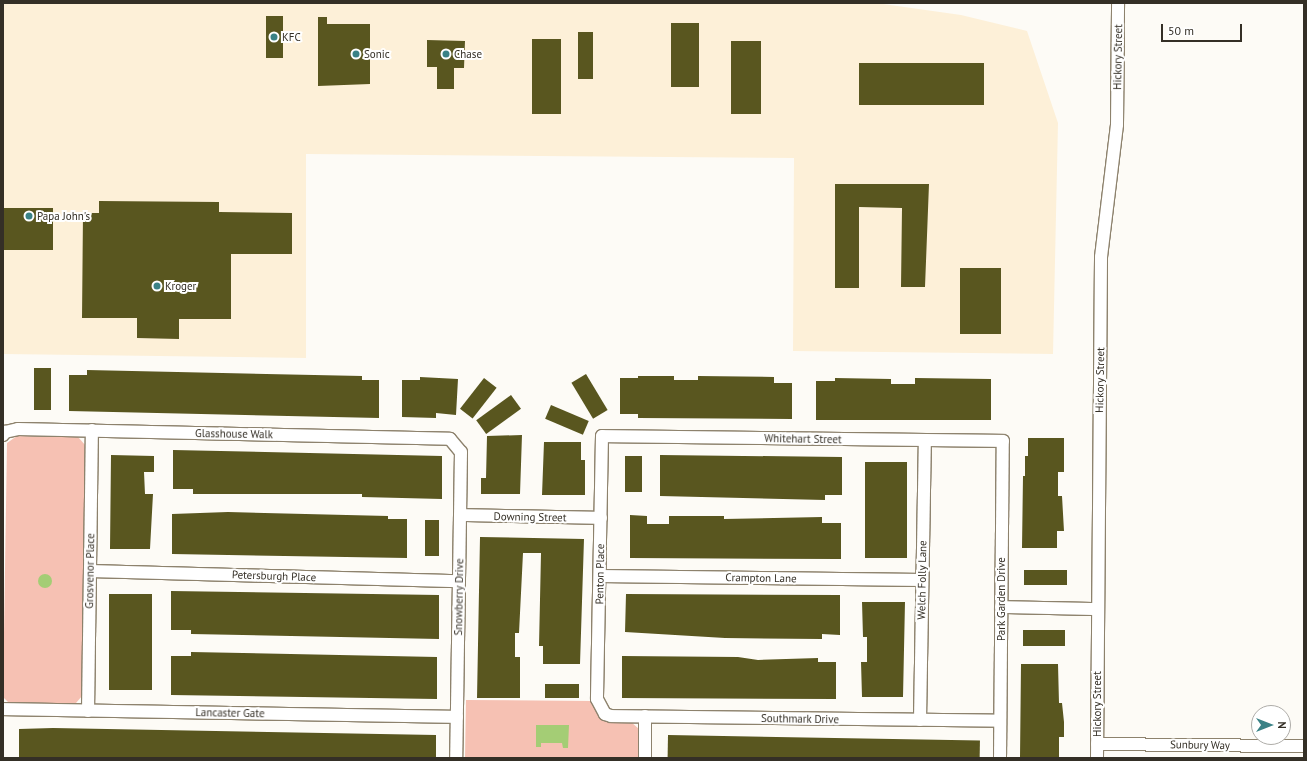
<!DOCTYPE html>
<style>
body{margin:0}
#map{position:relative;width:1307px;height:761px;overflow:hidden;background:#fdfbf6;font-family:"PT Sans",sans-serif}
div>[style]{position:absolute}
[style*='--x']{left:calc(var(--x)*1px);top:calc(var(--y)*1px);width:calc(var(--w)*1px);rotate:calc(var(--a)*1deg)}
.built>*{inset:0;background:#fdf0d8}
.green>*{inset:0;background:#f6c1b3}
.water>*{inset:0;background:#a4cd75}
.round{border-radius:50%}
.building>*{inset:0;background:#59561f;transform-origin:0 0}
.roads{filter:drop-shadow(1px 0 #8d826d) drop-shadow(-1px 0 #8d826d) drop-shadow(0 1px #8d826d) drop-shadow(0 -1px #8d826d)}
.minor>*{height:12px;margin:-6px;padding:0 6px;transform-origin:6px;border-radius:6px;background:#fff}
.dots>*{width:11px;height:11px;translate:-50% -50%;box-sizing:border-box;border:2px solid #fff;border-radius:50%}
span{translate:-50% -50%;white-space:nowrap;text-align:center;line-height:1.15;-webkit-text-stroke:4px #fff;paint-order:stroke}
.poi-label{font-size:11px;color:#342f26}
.left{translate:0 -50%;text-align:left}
.street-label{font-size:11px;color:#342f26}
.frame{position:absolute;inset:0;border:4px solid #342f26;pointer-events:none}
.north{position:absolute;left:1251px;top:705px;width:40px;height:40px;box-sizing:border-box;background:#fff;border:1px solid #aeaca8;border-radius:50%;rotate:90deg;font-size:11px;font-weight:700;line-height:16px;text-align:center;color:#342f26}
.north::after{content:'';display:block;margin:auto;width:14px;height:18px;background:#3a8286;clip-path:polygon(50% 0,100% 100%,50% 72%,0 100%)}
.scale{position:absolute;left:1161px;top:24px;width:81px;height:18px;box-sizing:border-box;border:2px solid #342f26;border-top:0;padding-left:5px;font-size:12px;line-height:14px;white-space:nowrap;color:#342f26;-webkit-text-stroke:3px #fff;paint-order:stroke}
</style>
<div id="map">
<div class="built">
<div style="clip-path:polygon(51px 3px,876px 3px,961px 15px,1027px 31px,1058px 123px,1053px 354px,793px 351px,794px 158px,306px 154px,306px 358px,3px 354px,3px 4px)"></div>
</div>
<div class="green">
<div style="clip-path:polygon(17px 436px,78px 437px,86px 446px,82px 696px,76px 703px,9px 703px,3px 697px,7px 443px)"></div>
<div style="clip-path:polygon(466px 700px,591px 701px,600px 716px,631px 722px,639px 729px,639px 758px,465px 758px)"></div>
</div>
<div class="water">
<div class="round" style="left:38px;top:574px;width:14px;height:14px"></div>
<div style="clip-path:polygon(536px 725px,569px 725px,568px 748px,563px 748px,562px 743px,541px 743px,541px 747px,536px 747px)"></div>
</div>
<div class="building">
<div style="left:266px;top:16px;width:17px;height:42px"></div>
<div style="clip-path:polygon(318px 17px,327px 17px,327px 24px,370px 24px,370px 84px,318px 86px)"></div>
<div style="left:671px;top:23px;width:28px;height:64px"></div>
<div style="left:578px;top:32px;width:15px;height:47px"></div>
<div style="left:532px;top:39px;width:29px;height:75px"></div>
<div style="clip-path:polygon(427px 40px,465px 41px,464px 68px,454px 68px,454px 89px,437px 89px,437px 67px,427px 67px)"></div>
<div style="left:731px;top:41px;width:30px;height:73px"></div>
<div style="left:859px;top:63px;width:125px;height:42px"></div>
<div style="clip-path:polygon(835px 184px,929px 184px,925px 287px,901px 287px,902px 208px,859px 207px,859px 288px,835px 288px)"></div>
<div style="clip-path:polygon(99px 201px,219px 202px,219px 212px,292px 213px,292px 254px,231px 254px,231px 319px,179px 319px,179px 339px,137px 338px,137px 318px,82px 318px,83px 213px,99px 213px)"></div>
<div style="left:3px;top:208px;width:50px;height:42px"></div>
<div style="left:960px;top:268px;width:41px;height:66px"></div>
<div style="left:34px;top:368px;width:17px;height:42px"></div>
<div style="clip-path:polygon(87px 370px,362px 376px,362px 380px,379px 380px,379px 418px,69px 411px,69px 375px,87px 375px)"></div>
<div style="left:586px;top:374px;width:42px;height:17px;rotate:59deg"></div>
<div style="clip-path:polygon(638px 376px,674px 376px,674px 380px,698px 380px,698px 376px,774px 377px,774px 383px,792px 383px,792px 419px,638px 418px,638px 414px,620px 414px,620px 378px,638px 378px)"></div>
<div style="clip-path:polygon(420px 377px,458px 379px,456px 415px,436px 413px,436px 418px,402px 417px,402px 380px,420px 380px)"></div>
<div style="left:484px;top:378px;width:16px;height:39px;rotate:38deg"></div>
<div style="clip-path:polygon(835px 378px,891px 379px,891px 384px,915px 384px,915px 378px,991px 379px,991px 420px,816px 420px,816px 381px,835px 381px)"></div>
<div style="left:511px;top:395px;width:17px;height:43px;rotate:54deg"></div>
<div style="left:551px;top:405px;width:41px;height:15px;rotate:23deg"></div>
<div style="clip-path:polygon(522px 435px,520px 494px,481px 494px,481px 478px,486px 478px,487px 436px)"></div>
<div style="clip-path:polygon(1028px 438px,1064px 438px,1064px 472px,1058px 472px,1058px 496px,1062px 496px,1064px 531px,1057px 531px,1057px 548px,1022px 548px,1023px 476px,1025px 476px,1025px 456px,1028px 456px)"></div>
<div style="clip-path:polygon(544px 442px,581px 442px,581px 460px,585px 460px,585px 495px,542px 495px)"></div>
<div style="clip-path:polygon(173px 450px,442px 456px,442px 499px,362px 497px,362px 494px,193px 494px,193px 489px,173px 489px)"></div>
<div style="clip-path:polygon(111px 455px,154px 456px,154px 472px,144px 472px,145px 494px,153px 494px,150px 549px,110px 549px)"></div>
<div style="clip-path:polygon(660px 455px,842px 457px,842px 495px,825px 495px,825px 500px,660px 496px)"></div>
<div style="left:625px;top:456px;width:17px;height:36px"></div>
<div style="left:865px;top:462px;width:42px;height:96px"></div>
<div style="clip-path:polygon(228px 512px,388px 516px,388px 519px,407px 519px,407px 558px,172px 554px,172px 514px)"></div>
<div style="clip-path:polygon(630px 515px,647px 516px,647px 524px,669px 524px,669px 516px,724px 516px,724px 519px,822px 517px,822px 523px,841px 523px,841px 559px,630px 558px)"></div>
<div style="left:425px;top:520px;width:14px;height:36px"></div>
<div style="clip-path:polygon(480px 537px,584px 539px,580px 664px,543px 664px,543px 646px,539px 646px,541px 553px,523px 553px,519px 633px,515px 633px,515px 657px,520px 657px,520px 698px,477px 698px)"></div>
<div style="left:1024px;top:570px;width:43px;height:15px"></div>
<div style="clip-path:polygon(171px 591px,439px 595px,439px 639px,191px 634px,191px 630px,171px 630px)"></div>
<div style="left:109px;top:594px;width:43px;height:96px"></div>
<div style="clip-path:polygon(626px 594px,840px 595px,840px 635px,822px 634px,822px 639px,725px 638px,625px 632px)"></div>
<div style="clip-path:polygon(862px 602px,905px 602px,903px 697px,862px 697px,861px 662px,867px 662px,867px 637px,863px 637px)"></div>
<div style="left:1023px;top:630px;width:42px;height:16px"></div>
<div style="clip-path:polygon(191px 652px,437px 657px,437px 699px,171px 695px,171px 656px,191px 656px)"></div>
<div style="clip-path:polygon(622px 656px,738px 657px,758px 660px,818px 658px,818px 662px,836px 662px,836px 699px,622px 698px)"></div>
<div style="clip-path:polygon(1021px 664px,1058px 664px,1059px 703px,1062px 703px,1064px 722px,1064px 737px,1059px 737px,1059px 757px,1020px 757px)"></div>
<div style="left:545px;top:684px;width:34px;height:14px"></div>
<div style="clip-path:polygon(53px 728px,436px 735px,436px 758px,19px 758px,19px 729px)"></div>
<div style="left:668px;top:735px;width:312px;height:23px;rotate:1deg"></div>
</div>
<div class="roads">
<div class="minor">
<div style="--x:3;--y:435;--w:4;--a:-56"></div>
<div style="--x:5;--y:432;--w:13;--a:-13"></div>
<div style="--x:18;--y:429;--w:432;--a:1.3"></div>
<div style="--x:450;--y:439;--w:17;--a:50"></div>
<div style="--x:461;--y:452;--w:306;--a:90.9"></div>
<div style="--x:460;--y:515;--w:141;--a:1.2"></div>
<div style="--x:90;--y:571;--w:369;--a:1.6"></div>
<div style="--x:600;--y:576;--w:322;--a:0.7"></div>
<div style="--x:1001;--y:607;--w:97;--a:1.2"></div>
<div style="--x:3;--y:709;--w:454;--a:1"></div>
<div style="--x:88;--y:711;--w:281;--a:-89.2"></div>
<div style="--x:920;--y:720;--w:280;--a:-89"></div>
<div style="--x:1097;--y:744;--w:207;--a:0.6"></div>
<div style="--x:645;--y:758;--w:42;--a:-90"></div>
<div style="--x:1000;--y:758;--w:317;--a:-89.5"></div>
<div style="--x:1003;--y:441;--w:401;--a:-179.3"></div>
<div style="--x:602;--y:436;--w:263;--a:91.1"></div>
<div style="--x:597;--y:699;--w:17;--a:62"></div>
<div style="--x:605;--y:714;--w:6;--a:18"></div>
<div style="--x:611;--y:716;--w:389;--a:0.7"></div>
<div style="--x:1097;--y:758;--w:501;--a:-89.54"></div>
<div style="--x:1101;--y:257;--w:133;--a:-83.1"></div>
<div style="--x:1117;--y:125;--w:122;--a:-89.5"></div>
</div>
</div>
<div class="dots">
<div style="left:274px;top:37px;background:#3a8286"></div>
<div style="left:356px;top:54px;background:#3a8286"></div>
<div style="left:446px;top:54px;background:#3a8286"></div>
<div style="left:29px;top:216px;background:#3a8286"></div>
<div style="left:157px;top:286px;background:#3a8286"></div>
</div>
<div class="poi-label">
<span class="left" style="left:282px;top:37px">KFC</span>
<span class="left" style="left:364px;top:54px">Sonic</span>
<span class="left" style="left:454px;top:54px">Chase</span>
<span class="left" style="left:37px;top:216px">Papa John's</span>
<span class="left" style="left:165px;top:286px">Kroger</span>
</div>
<div class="street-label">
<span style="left:1118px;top:57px;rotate:-89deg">Hickory Street</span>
<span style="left:1100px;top:380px;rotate:-89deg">Hickory Street</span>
<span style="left:234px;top:434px;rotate:1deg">Glasshouse Walk</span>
<span style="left:803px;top:439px;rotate:1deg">Whitehart Street</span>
<span style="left:530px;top:517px;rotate:1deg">Downing Street</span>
<span style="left:90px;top:571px;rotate:-89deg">Grosvenor Place</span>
<span style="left:600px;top:574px;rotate:-89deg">Penton Place</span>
<span style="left:274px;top:576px;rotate:2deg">Petersburgh Place</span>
<span style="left:761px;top:578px;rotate:1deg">Crampton Lane</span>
<span style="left:922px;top:580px;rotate:-89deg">Welch Folly Lane</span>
<span style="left:459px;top:597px;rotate:-89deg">Snowberry Drive</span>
<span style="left:1001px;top:599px;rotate:-90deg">Park Garden Drive</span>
<span style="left:1097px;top:704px;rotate:-90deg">Hickory Street</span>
<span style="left:230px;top:713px;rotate:1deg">Lancaster Gate</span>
<span style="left:800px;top:719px;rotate:1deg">Southmark Drive</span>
<span style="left:1200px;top:745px;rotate:1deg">Sunbury Way</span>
</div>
<div class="frame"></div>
<div class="north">N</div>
<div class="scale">50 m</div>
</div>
